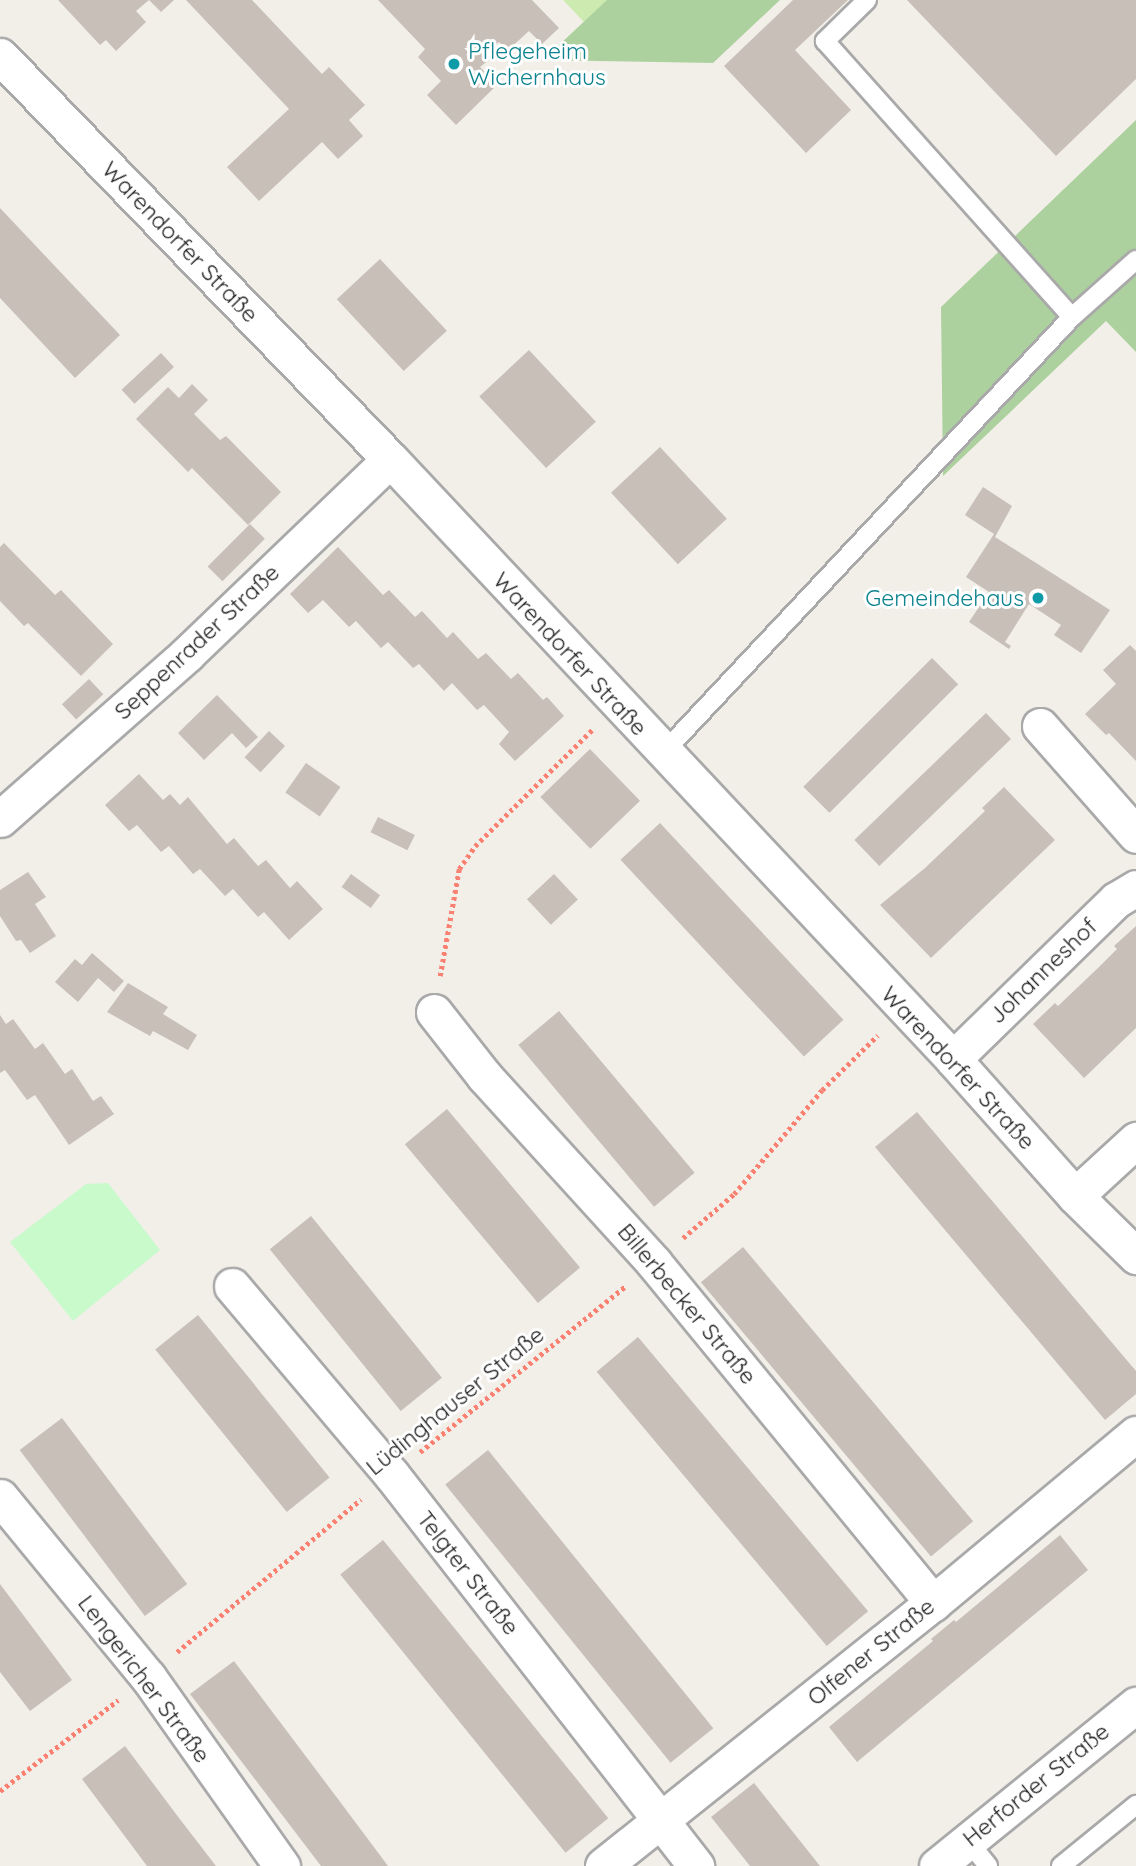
<!DOCTYPE html>
<meta charset="utf-8">
<style>
body{margin:0}
#map{position:relative;width:1136px;height:1866px;overflow:hidden;background:#f2efe9;font-family:Quicksand,sans-serif}
div>[style]{position:absolute}
[style*='--x']{left:calc(var(--x)*1px);top:calc(var(--y)*1px);width:calc(var(--w)*1px);rotate:calc(var(--a)*1deg)}
.grass>*{inset:0;background:#cdebb0}
.forest>*{inset:0;background:#add19e}
.park>*{inset:0;background:#c8facc}
.building>*{inset:0;background:#c7bfb8;transform-origin:0 0}
.path>*{height:4.5px;margin-top:-2.25px;transform-origin:0;background:repeating-linear-gradient(90deg,#fa8072 0 3.5px,transparent 0 7px)}
.roads{filter:drop-shadow(2px 0 #a9a9a9) drop-shadow(-2px 0 #a9a9a9) drop-shadow(0 2px #a9a9a9) drop-shadow(0 -2px #a9a9a9)}
.lane>*{height:18px;margin:-9px;padding:0 9px;transform-origin:9px;border-radius:9px;background:#fff}
.street>*{height:35px;margin:-17.5px;padding:0 17.5px;transform-origin:17.5px;border-radius:17.5px;background:#fff}
.dots>*{width:19px;height:19px;translate:-50% -50%;box-sizing:border-box;border:4px solid #fff;border-radius:50%}
span{translate:-50% -50%;white-space:nowrap;text-align:center;line-height:1.15;-webkit-text-stroke:6px #fff;paint-order:stroke}
.culture-label{font-size:23px;color:#0d838f}
.left{translate:0 -50%;text-align:left}
.right{translate:-100% -50%;text-align:right}
.street-label{font-size:23px;color:#222}
</style>
<div id="map">
<div class="grass">
<div style="clip-path:polygon(563px 0,608px 0,584px 22px)"></div>
</div>
<div class="forest">
<div style="clip-path:polygon(607px 0,780px 0,713px 63px,543px 60px)"></div>
<div style="clip-path:polygon(1136px 120px,1136px 352px,1106px 321px,943px 476px,941px 307px)"></div>
</div>
<div class="park">
<div style="clip-path:polygon(108px 1183px,160px 1250px,73px 1321px,10px 1242px,86px 1184px)"></div>
</div>
<div class="building">
<div style="clip-path:polygon(58px 0,149px 0,136px 11px,146px 22px,116px 51px,106px 40px,100px 45px)"></div>
<div style="clip-path:polygon(149px 0,174px 0,161px 12px)"></div>
<div style="clip-path:polygon(186px 0,252px 0,322px 74px,329px 67px,365px 105px,349px 120px,363px 136px,338px 159px,322px 142px,259px 201px,227px 167px,289px 109px)"></div>
<div style="clip-path:polygon(378px 0,532px 0,559px 28px,542px 44px,529px 31px,508px 50px,499px 42px,494px 46px,499px 52px,480px 67px,497px 85px,456px 125px,427px 95px,441px 81px,418px 57px,425px 49px)"></div>
<div style="clip-path:polygon(793px 0,848px 0,795px 50px,851px 110px,806px 153px,724px 66px)"></div>
<div style="clip-path:polygon(907px 0,1136px 0,1136px 79px,1056px 156px)"></div>
<div style="clip-path:polygon(0 208px,120px 335px,75px 378px,0 298px)"></div>
<div style="left:380px;top:259px;width:98px;height:59px;rotate:47deg"></div>
<div style="left:529px;top:350px;width:98px;height:68px;rotate:47deg"></div>
<div style="left:161px;top:353px;width:19px;height:54px;rotate:47deg"></div>
<div style="clip-path:polygon(192px 384px,208px 400px,194px 414px,220px 440px,226px 436px,281px 492px,248px 525px,192px 468px,188px 472px,136px 419px,168px 387px,179px 398px)"></div>
<div style="left:660px;top:447px;width:98px;height:67px;rotate:47deg"></div>
<div style="clip-path:polygon(983px 487px,1012px 506px,995px 537px,1110px 610px,1081px 653px,1054px 635px,1061px 625px,1029px 604px,1005px 642px,1011px 646px,1009px 649px,969px 622px,989px 592px,966px 577px,994px 534px,965px 515px)"></div>
<div style="left:250px;top:524px;width:21px;height:60px;rotate:45deg"></div>
<div style="clip-path:polygon(4px 543px,55px 595px,61px 590px,113px 644px,81px 676px,28px 623px,24px 626px,0 601px,0 547px)"></div>
<div style="clip-path:polygon(338px 547px,383px 595px,389px 590px,415px 617px,422px 611px,447px 638px,453px 632px,478px 659px,486px 653px,511px 679px,518px 673px,543px 700px,547px 697px,564px 716px,515px 761px,499px 744px,509px 732px,484px 705px,477px 710px,452px 683px,444px 691px,419px 664px,413px 668px,388px 642px,381px 648px,356px 621px,349px 627px,323px 600px,308px 613px,290px 594px)"></div>
<div style="clip-path:polygon(1130px 645px,1136px 651px,1136px 761px,1109px 733px,1106px 735px,1085px 714px,1116px 684px,1103px 670px)"></div>
<div style="left:932px;top:658px;width:37px;height:182px;rotate:45deg"></div>
<div style="left:89px;top:679px;width:21px;height:37px;rotate:47deg"></div>
<div style="clip-path:polygon(217px 695px,258px 737px,246px 748px,232px 733px,204px 760px,178px 733px)"></div>
<div style="left:986px;top:713px;width:36px;height:183px;rotate:46deg"></div>
<div style="left:269px;top:731px;width:22px;height:36px;rotate:43deg"></div>
<div style="left:590px;top:749px;width:72px;height:69px;rotate:46deg"></div>
<div style="left:306px;top:763px;width:42px;height:36px;rotate:35deg"></div>
<div style="clip-path:polygon(139px 774px,163px 800px,170px 794px,180px 805px,188px 797px,227px 844px,234px 838px,258px 866px,266px 860px,290px 888px,297px 881px,323px 909px,289px 940px,264px 912px,258px 917px,233px 889px,225px 896px,200px 869px,193px 874px,169px 846px,161px 852px,137px 825px,129px 831px,105px 805px)"></div>
<div style="clip-path:polygon(1004px 787px,1055px 840px,931px 958px,880px 905px,925px 868px,985px 811px,982px 808px)"></div>
<div style="left:378px;top:817px;width:41px;height:17px;rotate:26deg"></div>
<div style="left:660px;top:823px;width:269px;height:54px;rotate:47deg"></div>
<div style="clip-path:polygon(28px 872px,46px 897px,35px 904px,56px 936px,30px 953px,21px 940px,16px 941px,0 916px,0 890px)"></div>
<div style="left:351px;top:874px;width:36px;height:16px;rotate:36deg"></div>
<div style="left:554px;top:874px;width:35px;height:37px;rotate:47deg"></div>
<div style="clip-path:polygon(1136px 926px,1136px 1028px,1084px 1078px,1033px 1024px,1055px 1003px,1058px 1006px,1098px 968px,1117px 949px,1114px 946px)"></div>
<div style="clip-path:polygon(92px 953px,124px 981px,114px 992px,98px 978px,78px 1002px,55px 982px,75px 959px,82px 965px)"></div>
<div style="clip-path:polygon(128px 983px,168px 1007px,163px 1014px,197px 1035px,188px 1050px,153px 1031px,150px 1036px,107px 1012px)"></div>
<div style="left:559px;top:1011px;width:211px;height:53px;rotate:50deg"></div>
<div style="clip-path:polygon(0 1015px,6px 1024px,13px 1019px,35px 1049px,43px 1043px,65px 1074px,72px 1069px,93px 1101px,101px 1096px,114px 1114px,69px 1145px,35px 1095px,27px 1100px,5px 1070px,0 1073px)"></div>
<div style="left:447px;top:1109px;width:207px;height:55px;rotate:50deg"></div>
<div style="clip-path:polygon(917px 1112px,1136px 1371px,1136px 1394px,1105px 1420px,875px 1147px)"></div>
<div style="left:311px;top:1216px;width:208px;height:53px;rotate:51deg"></div>
<div style="left:743px;top:1247px;width:358px;height:55px;rotate:50deg"></div>
<div style="left:198px;top:1315px;width:209px;height:55px;rotate:51deg"></div>
<div style="left:638px;top:1337px;width:358px;height:54px;rotate:50deg"></div>
<div style="left:62px;top:1418px;width:208px;height:53px;rotate:53deg"></div>
<div style="left:488px;top:1450px;width:358px;height:55px;rotate:51deg"></div>
<div style="clip-path:polygon(1060px 1535px,1088px 1570px,857px 1762px,829px 1727px,933px 1641px,931px 1639px,954px 1620px,956px 1622px)"></div>
<div style="left:383px;top:1540px;width:358px;height:55px;rotate:51deg"></div>
<div style="clip-path:polygon(0 1584px,72px 1680px,30px 1711px,0 1672px)"></div>
<div style="clip-path:polygon(234px 1661px,341px 1803px,388px 1866px,321px 1866px,190px 1694px)"></div>
<div style="clip-path:polygon(125px 1746px,179px 1818px,216px 1866px,147px 1866px,82px 1779px)"></div>
<div style="clip-path:polygon(754px 1783px,820px 1866px,750px 1866px,711px 1817px)"></div>
</div>
<div class="path">
<div style="--x:440;--y:976;--w:109;--a:-79.9"></div>
<div style="--x:459;--y:869;--w:28;--a:-55"></div>
<div style="--x:475;--y:846;--w:165;--a:-44.8"></div>
<div style="--x:683;--y:1238;--w:67;--a:-40.8"></div>
<div style="--x:734;--y:1194;--w:136;--a:-49.8"></div>
<div style="--x:822;--y:1090;--w:78;--a:-44.5"></div>
<div style="--x:420;--y:1452;--w:265;--a:-38.9"></div>
<div style="--x:177;--y:1652;--w:239;--a:-39.7"></div>
<div style="--x:0;--y:1791;--w:149;--a:-37.6"></div>
</div>
<div class="roads">
<div class="lane">
<div style="--x:867;--y:0;--w:59;--a:135.7"></div>
<div style="--x:825;--y:41;--w:370;--a:48.2"></div>
<div style="--x:663;--y:753;--w:598;--a:-46.83"></div>
<div style="--x:1072;--y:317;--w:86;--a:-41.7"></div>
<div style="--x:968;--y:1841;--w:32;--a:51"></div>
<div style="--x:1061;--y:1866;--w:97;--a:-39.1"></div>
</div>
<div class="street">
<div style="--x:0;--y:56;--w:561;--a:45.94"></div>
<div style="--x:390;--y:459;--w:823;--a:46.82"></div>
<div style="--x:953;--y:1059;--w:183;--a:48.3"></div>
<div style="--x:1075;--y:1196;--w:86;--a:44.5"></div>
<div style="--x:1040;--y:726;--w:145;--a:48.6"></div>
<div style="--x:0;--y:819;--w:249;--a:-41.4"></div>
<div style="--x:187;--y:654;--w:281;--a:-43.8"></div>
<div style="--x:434;--y:1012;--w:83;--a:51.9"></div>
<div style="--x:485;--y:1077;--w:251;--a:47.7"></div>
<div style="--x:654;--y:1263;--w:440;--a:50.6"></div>
<div style="--x:953;--y:1059;--w:228;--a:-44.3"></div>
<div style="--x:1116;--y:900;--w:23;--a:-31"></div>
<div style="--x:1075;--y:1196;--w:83;--a:-42.6"></div>
<div style="--x:232;--y:1286;--w:246;--a:49.8"></div>
<div style="--x:391;--y:1474;--w:497;--a:52.1"></div>
<div style="--x:0;--y:1497;--w:233;--a:50.6"></div>
<div style="--x:148;--y:1677;--w:232;--a:54.7"></div>
<div style="--x:603;--y:1866;--w:422;--a:-38.6"></div>
<div style="--x:933;--y:1603;--w:264;--a:-39.8"></div>
<div style="--x:937;--y:1866;--w:256;--a:-39"></div>
</div>
</div>
<div class="dots">
<div style="left:454px;top:64px;background:#0f9aa8"></div>
<div style="left:1038px;top:598px;background:#0f9aa8"></div>
</div>
<div class="culture-label">
<span class="left" style="left:468px;top:64px">Pflegeheim<br>Wichernhaus</span>
<span class="right" style="left:1024px;top:598px">Gemeindehaus</span>
</div>
<div class="street-label">
<span style="left:180px;top:242px;rotate:46deg">Warendorfer Straße</span>
<span style="left:197px;top:642px;rotate:-43deg">Seppenrader Straße</span>
<span style="left:570px;top:654px;rotate:47deg">Warendorfer Straße</span>
<span style="left:1043px;top:971px;rotate:-44deg">Johanneshof</span>
<span style="left:958px;top:1068px;rotate:47deg">Warendorfer Straße</span>
<span style="left:687px;top:1304px;rotate:50deg">Billerbecker Straße</span>
<span style="left:455px;top:1401px;rotate:-39deg">Lüdinghauser Straße</span>
<span style="left:468px;top:1573px;rotate:52deg">Telgter Straße</span>
<span style="left:871px;top:1652px;rotate:-39deg">Olfener Straße</span>
<span style="left:144px;top:1679px;rotate:53deg">Lengericher Straße</span>
<span style="left:1036px;top:1785px;rotate:-39deg">Herforder Straße</span>
</div>
</div>
